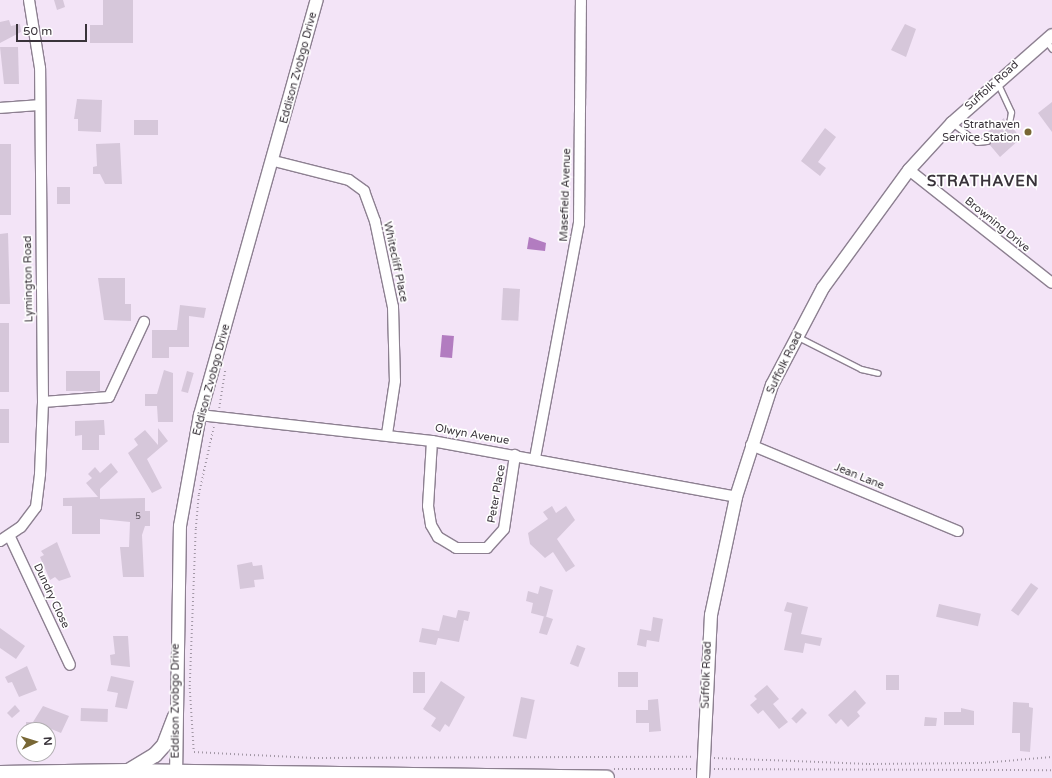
<!DOCTYPE html>
<style>
body{margin:0}
#map{position:relative;width:1052px;height:778px;overflow:hidden;background:#f3e4f7;font-family:"Varela Round",sans-serif}
div>[style]{position:absolute}
[style*='--x']{left:calc(var(--x)*1px);top:calc(var(--y)*1px);width:calc(var(--w)*1px);rotate:calc(var(--a)*1deg)}
.water>*{inset:0;background:#b27cc0;transform-origin:0 0}
.building>*{inset:0;background:#d6c7da;transform-origin:0 0}
.path>*{height:1.5px;margin-top:-0.75px;transform-origin:0;background:repeating-linear-gradient(90deg,#a297a5 0 1px,transparent 0 4px)}
.roads{filter:drop-shadow(1px 0 #8d8091) drop-shadow(-1px 0 #8d8091) drop-shadow(0 1px #8d8091) drop-shadow(0 -1px #8d8091)}
.service>*{height:5px;margin:-2.5px;padding:0 2.5px;transform-origin:2.5px;border-radius:2.5px;background:#fff}
.minor>*{height:10px;margin:-5px;padding:0 5px;transform-origin:5px;border-radius:5px;background:#fff}
.tertiary>*{height:12px;margin:-6px;padding:0 6px;transform-origin:6px;border-radius:6px;background:#fff}
.secondary>*{height:14px;margin:-7px;padding:0 7px;transform-origin:7px;border-radius:7px;background:#fff}
.dots>*{width:11px;height:11px;translate:-50% -50%;box-sizing:border-box;border:2px solid #fff;border-radius:50%}
span{translate:-50% -50%;white-space:nowrap;text-align:center;line-height:1.15;-webkit-text-stroke:3.5px #fff;paint-order:stroke}
.number-label{font-size:9px;color:#605862}
.number-label span{-webkit-text-stroke-width:0}
.street-label{font-size:11px;color:#39333a}
.poi-label{font-size:11px;color:#39333a}
.right{translate:-100% -50%;text-align:right}
.district-label{font-size:15px;color:#39333a;font-weight:700;letter-spacing:1px}
.north{position:absolute;left:16px;top:722px;width:40px;height:40px;box-sizing:border-box;background:#fff;border:1px solid #b0adb0;border-radius:50%;rotate:86deg;font-size:11px;font-weight:700;line-height:16px;text-align:center;color:#39333a}
.north::after{content:'';display:block;margin:auto;width:14px;height:18px;background:#786735;clip-path:polygon(50% 0,100% 100%,50% 72%,0 100%)}
.scale{position:absolute;left:16px;top:24px;width:71px;height:18px;box-sizing:border-box;border:2px solid #39333a;border-top:0;padding-left:5px;font-size:12px;line-height:14px;white-space:nowrap;color:#39333a;-webkit-text-stroke:3px #fff;paint-order:stroke}
</style>
<div id="map">
<div class="water">
<div style="clip-path:polygon(529px 237px,546px 243px,545px 251px,527px 249px)"></div>
<div style="left:442px;top:335px;width:12px;height:22px;rotate:5deg"></div>
</div>
<div class="building">
<div style="clip-path:polygon(54px 0,63px 0,65px 7px,57px 10px)"></div>
<div style="clip-path:polygon(103px 0,133px 0,133px 43px,90px 43px,90px 25px,103px 25px)"></div>
<div style="clip-path:polygon(9px 20px,11px 26px,20px 24px,21px 32px,0 43px,0 22px)"></div>
<div style="clip-path:polygon(905px 24px,916px 29px,906px 57px,891px 50px)"></div>
<div style="clip-path:polygon(0 47px,18px 47px,19px 84px,4px 84px)"></div>
<div style="clip-path:polygon(77px 99px,102px 100px,101px 132px,78px 131px,78px 119px,74px 119px)"></div>
<div style="clip-path:polygon(1052px 102px,1052px 132px,1038px 113px)"></div>
<div style="clip-path:polygon(1004px 118px,1006px 126px,1011px 126px,1021px 138px,1000px 157px,989px 144px,990px 138px,983px 136px)"></div>
<div style="left:158px;top:120px;width:15px;height:24px;rotate:90deg"></div>
<div style="clip-path:polygon(825px 128px,836px 137px,818px 162px,826px 168px,820px 176px,801px 161px)"></div>
<div style="clip-path:polygon(120px 143px,122px 184px,105px 184px,100px 174px,93px 174px,93px 167px,97px 166px,96px 144px)"></div>
<div style="left:0;top:144px;width:11px;height:71px"></div>
<div style="left:57px;top:187px;width:13px;height:17px"></div>
<div style="clip-path:polygon(8px 233px,10px 304px,0 304px,0 234px)"></div>
<div style="clip-path:polygon(98px 278px,125px 278px,125px 304px,131px 304px,131px 321px,104px 320px)"></div>
<div style="left:503px;top:288px;width:17px;height:32px;rotate:3deg"></div>
<div style="clip-path:polygon(180px 305px,206px 308px,204px 318px,189px 316px,189px 347px,169px 347px,169px 358px,152px 358px,152px 330px,177px 330px)"></div>
<div style="left:0;top:323px;width:9px;height:69px"></div>
<div style="clip-path:polygon(164px 370px,173px 373px,173px 422px,158px 422px,157px 406px,145px 406px,145px 394px,157px 394px)"></div>
<div style="left:100px;top:371px;width:20px;height:34px;rotate:90deg"></div>
<div style="left:187px;top:371px;width:7px;height:21px;rotate:16deg"></div>
<div style="left:0;top:409px;width:9px;height:34px"></div>
<div style="clip-path:polygon(104px 420px,105px 435px,99px 435px,99px 450px,82px 450px,82px 435px,75px 436px,75px 421px)"></div>
<div style="clip-path:polygon(158px 428px,168px 441px,147px 459px,162px 488px,152px 493px,128px 453px,138px 445px,134px 439px,145px 430px,158px 445px)"></div>
<div style="clip-path:polygon(111px 463px,118px 472px,100px 489px,100px 499px,145px 498px,145px 511px,150px 511px,150px 526px,145px 526px,142px 535px,144px 577px,123px 577px,120px 547px,129px 547px,130px 522px,100px 519px,100px 534px,72px 534px,72px 506px,63px 506px,63px 498px,98px 497px,86px 483px,92px 478px,88px 474px,95px 467px,100px 473px)"></div>
<div style="clip-path:polygon(552px 506px,556px 513px,566px 506px,575px 520px,557px 539px,575px 566px,566px 572px,553px 552px,545px 558px,530px 544px,528px 533px,548px 519px,543px 512px)"></div>
<div style="clip-path:polygon(57px 542px,71px 577px,59px 581px,55px 577px,50px 580px,40px 557px,44px 555px,41px 551px)"></div>
<div style="clip-path:polygon(252px 562px,253px 566px,262px 565px,264px 579px,254px 580px,255px 587px,240px 589px,237px 565px)"></div>
<div style="left:1031px;top:583px;width:9px;height:34px;rotate:36deg"></div>
<div style="clip-path:polygon(540px 586px,553px 590px,546px 617px,531px 613px,533px 603px,526px 601px,528px 591px,538px 594px)"></div>
<div style="clip-path:polygon(787px 602px,808px 607px,801px 634px,822px 638px,820px 646px,805px 643px,803px 653px,784px 650px,792px 613px,784px 611px)"></div>
<div style="left:939px;top:604px;width:43px;height:13px;rotate:13deg"></div>
<div style="clip-path:polygon(458px 610px,470px 612px,468px 621px,464px 620px,459px 642px,438px 638px,436px 645px,419px 642px,422px 628px,439px 631px,443px 615px,456px 618px)"></div>
<div style="clip-path:polygon(544px 616px,553px 619px,547px 635px,539px 633px)"></div>
<div style="clip-path:polygon(653px 617px,663px 619px,659px 642px,647px 640px,646px 647px,637px 645px,640px 629px,651px 631px)"></div>
<div style="clip-path:polygon(0 628px,25px 646px,16px 659px,0 648px)"></div>
<div style="clip-path:polygon(113px 636px,128px 636px,130px 667px,111px 665px,110px 655px,115px 654px)"></div>
<div style="left:577px;top:645px;width:9px;height:20px;rotate:21deg"></div>
<div style="clip-path:polygon(27px 666px,37px 690px,19px 697px,12px 682px,8px 683px,5px 677px)"></div>
<div style="left:413px;top:672px;width:12px;height:21px"></div>
<div style="left:618px;top:672px;width:20px;height:15px"></div>
<div style="left:886px;top:675px;width:13px;height:15px"></div>
<div style="clip-path:polygon(111px 676px,134px 681px,127px 709px,115px 707px,118px 693px,107px 691px)"></div>
<div style="clip-path:polygon(441px 681px,465px 697px,449px 727px,445px 724px,440px 732px,431px 726px,436px 718px,423px 709px)"></div>
<div style="clip-path:polygon(767px 685px,779px 699px,773px 704px,788px 722px,779px 729px,763px 710px,758px 714px,750px 705px,757px 699px,754px 696px)"></div>
<div style="clip-path:polygon(855px 690px,866px 703px,857px 712px,860px 716px,848px 727px,841px 719px,836px 724px,828px 715px)"></div>
<div style="left:521px;top:697px;width:14px;height:40px;rotate:12deg"></div>
<div style="clip-path:polygon(658px 699px,661px 731px,649px 732px,649px 723px,636px 723px,636px 710px,648px 710px,648px 700px)"></div>
<div style="clip-path:polygon(1013px 702px,1029px 703px,1029px 707px,1033px 708px,1030px 752px,1020px 751px,1020px 733px,1012px 733px)"></div>
<div style="clip-path:polygon(15px 705px,20px 711px,12px 718px,7px 713px)"></div>
<div style="clip-path:polygon(43px 706px,69px 716px,61px 733px,44px 726px,44px 730px,26px 730px,26px 722px,33px 722px)"></div>
<div style="left:81px;top:708px;width:27px;height:13px;rotate:2deg"></div>
<div style="left:802px;top:708px;width:7px;height:15px;rotate:45deg"></div>
<div style="clip-path:polygon(961px 708px,974px 711px,974px 725px,944px 725px,944px 712px,961px 712px)"></div>
<div style="clip-path:polygon(925px 717px,937px 718px,936px 726px,924px 726px)"></div>
</div>
<div class="path">
<div style="--x:219;--y:408;--w:38;--a:-81"></div>
<div style="--x:214;--y:427;--w:70;--a:102.4"></div>
<div style="--x:199;--y:495;--w:34;--a:95"></div>
<div style="--x:196;--y:529;--w:159;--a:92.2"></div>
<div style="--x:190;--y:688;--w:64;--a:86.4"></div>
<div style="--x:194;--y:752;--w:120;--a:2.9"></div>
<div style="--x:314;--y:758;--w:379;--a:-0.2"></div>
<div style="--x:714;--y:758;--w:155;--a:2.2"></div>
<div style="--x:869;--y:764;--w:112;--a:-0.5"></div>
<div style="--x:981;--y:763;--w:71;--a:-4.8"></div>
<div style="--x:614;--y:769;--w:78;--a:0"></div>
<div style="--x:714;--y:769;--w:338;--a:0.2"></div>
</div>
<div class="roads">
<div class="service">
<div style="--x:1046;--y:41;--w:10;--a:53"></div>
<div style="--x:998;--y:84;--w:31;--a:65"></div>
<div style="--x:1011;--y:112;--w:11;--a:100"></div>
<div style="--x:952;--y:123;--w:31;--a:37"></div>
<div style="--x:977;--y:142;--w:10;--a:-6"></div>
<div style="--x:798;--y:337;--w:71;--a:26.9"></div>
<div style="--x:861;--y:369;--w:17;--a:13"></div>
</div>
<div class="minor">
<div style="--x:0;--y:108;--w:40;--a:-4.3"></div>
<div style="--x:274;--y:161;--w:77;--a:14.2"></div>
<div style="--x:349;--y:180;--w:19;--a:36"></div>
<div style="--x:364;--y:191;--w:32;--a:70"></div>
<div style="--x:375;--y:221;--w:88;--a:78.2"></div>
<div style="--x:393;--y:307;--w:74;--a:88.5"></div>
<div style="--x:395;--y:381;--w:54;--a:98.6"></div>
<div style="--x:909;--y:170;--w:182;--a:38.3"></div>
<div style="--x:43;--y:402;--w:66;--a:-4.3"></div>
<div style="--x:109;--y:397;--w:83;--a:-65"></div>
<div style="--x:200;--y:415;--w:233;--a:6.4"></div>
<div style="--x:432;--y:441;--w:309;--a:10.4"></div>
<div style="--x:432;--y:441;--w:65;--a:93.5"></div>
<div style="--x:428;--y:506;--w:19;--a:81"></div>
<div style="--x:431;--y:525;--w:14;--a:60"></div>
<div style="--x:438;--y:537;--w:21;--a:31"></div>
<div style="--x:456;--y:548;--w:31;--a:0"></div>
<div style="--x:487;--y:548;--w:25;--a:-48"></div>
<div style="--x:504;--y:529;--w:75;--a:-81.5"></div>
<div style="--x:751;--y:445;--w:224;--a:22.6"></div>
<div style="--x:535;--y:458;--w:238;--a:-79.4"></div>
<div style="--x:579;--y:224;--w:224;--a:-89.5"></div>
<div style="--x:10;--y:537;--w:141;--a:64.9"></div>
<div style="--x:0;--y:541;--w:25;--a:-34"></div>
<div style="--x:21;--y:527;--w:25;--a:-53"></div>
<div style="--x:36;--y:507;--w:33;--a:-83"></div>
<div style="--x:40;--y:474;--w:72;--a:-87.6"></div>
<div style="--x:43;--y:402;--w:334;--a:-90.5"></div>
<div style="--x:40;--y:68;--w:69;--a:-99.2"></div>
</div>
<div class="tertiary">
<div style="--x:176;--y:778;--w:252;--a:-89.1"></div>
<div style="--x:180;--y:526;--w:113;--a:-79.8"></div>
<div style="--x:200;--y:415;--w:431;--a:-74.3"></div>
<div style="--x:703;--y:778;--w:163;--a:-87.2"></div>
<div style="--x:711;--y:615;--w:121;--a:-78"></div>
<div style="--x:736;--y:497;--w:118;--a:-72.2"></div>
<div style="--x:772;--y:385;--w:110;--a:-62.3"></div>
<div style="--x:823;--y:288;--w:146;--a:-53.9"></div>
<div style="--x:909;--y:170;--w:64;--a:-47.5"></div>
<div style="--x:952;--y:123;--w:133;--a:-41.3"></div>
</div>
<div class="secondary">
<div style="--x:130;--y:770;--w:29;--a:-31"></div>
<div style="--x:155;--y:755;--w:13;--a:-48"></div>
<div style="--x:164;--y:745;--w:30;--a:-69"></div>
<div style="--x:0;--y:773;--w:128;--a:-0.9"></div>
<div style="--x:128;--y:771;--w:479;--a:0.8"></div>
</div>
</div>
<div class="dots">
<div style="left:1028px;top:132px;background:#786735"></div>
</div>
<div class="number-label">
<span style="left:138px;top:517px">5</span>
</div>
<div class="street-label">
<span style="left:299px;top:68px;rotate:-75deg">Eddison Zvobgo Drive</span>
<span style="left:992px;top:86px;rotate:-42deg">Suffolk Road</span>
<span style="left:566px;top:195px;rotate:-88deg">Masefield Avenue</span>
<span style="left:997px;top:225px;rotate:39deg">Browning Drive</span>
<span style="left:395px;top:262px;rotate:78deg">Whitecliff Place</span>
<span style="left:29px;top:279px;rotate:-91deg">Lymington Road</span>
<span style="left:785px;top:363px;rotate:-64deg">Suffolk Road</span>
<span style="left:212px;top:380px;rotate:-75deg">Eddison Zvobgo Drive</span>
<span style="left:472px;top:435px;rotate:10deg">Olwyn Avenue</span>
<span style="left:859px;top:477px;rotate:22deg">Jean Lane</span>
<span style="left:497px;top:494px;rotate:-80deg">Peter Place</span>
<span style="left:51px;top:596px;rotate:65deg">Dundry Close</span>
<span style="left:707px;top:675px;rotate:-88deg">Suffolk Road</span>
<span style="left:176px;top:701px;rotate:-90deg">Eddison Zvobgo Drive</span>
</div>
<div class="poi-label">
<span class="right" style="left:1020px;top:132px">Strathaven<br>Service Station</span>
</div>
<div class="district-label">
<span style="left:983px;top:182px">STRATHAVEN</span>
</div>
<div class="north">N</div>
<div class="scale">50 m</div>
</div>
